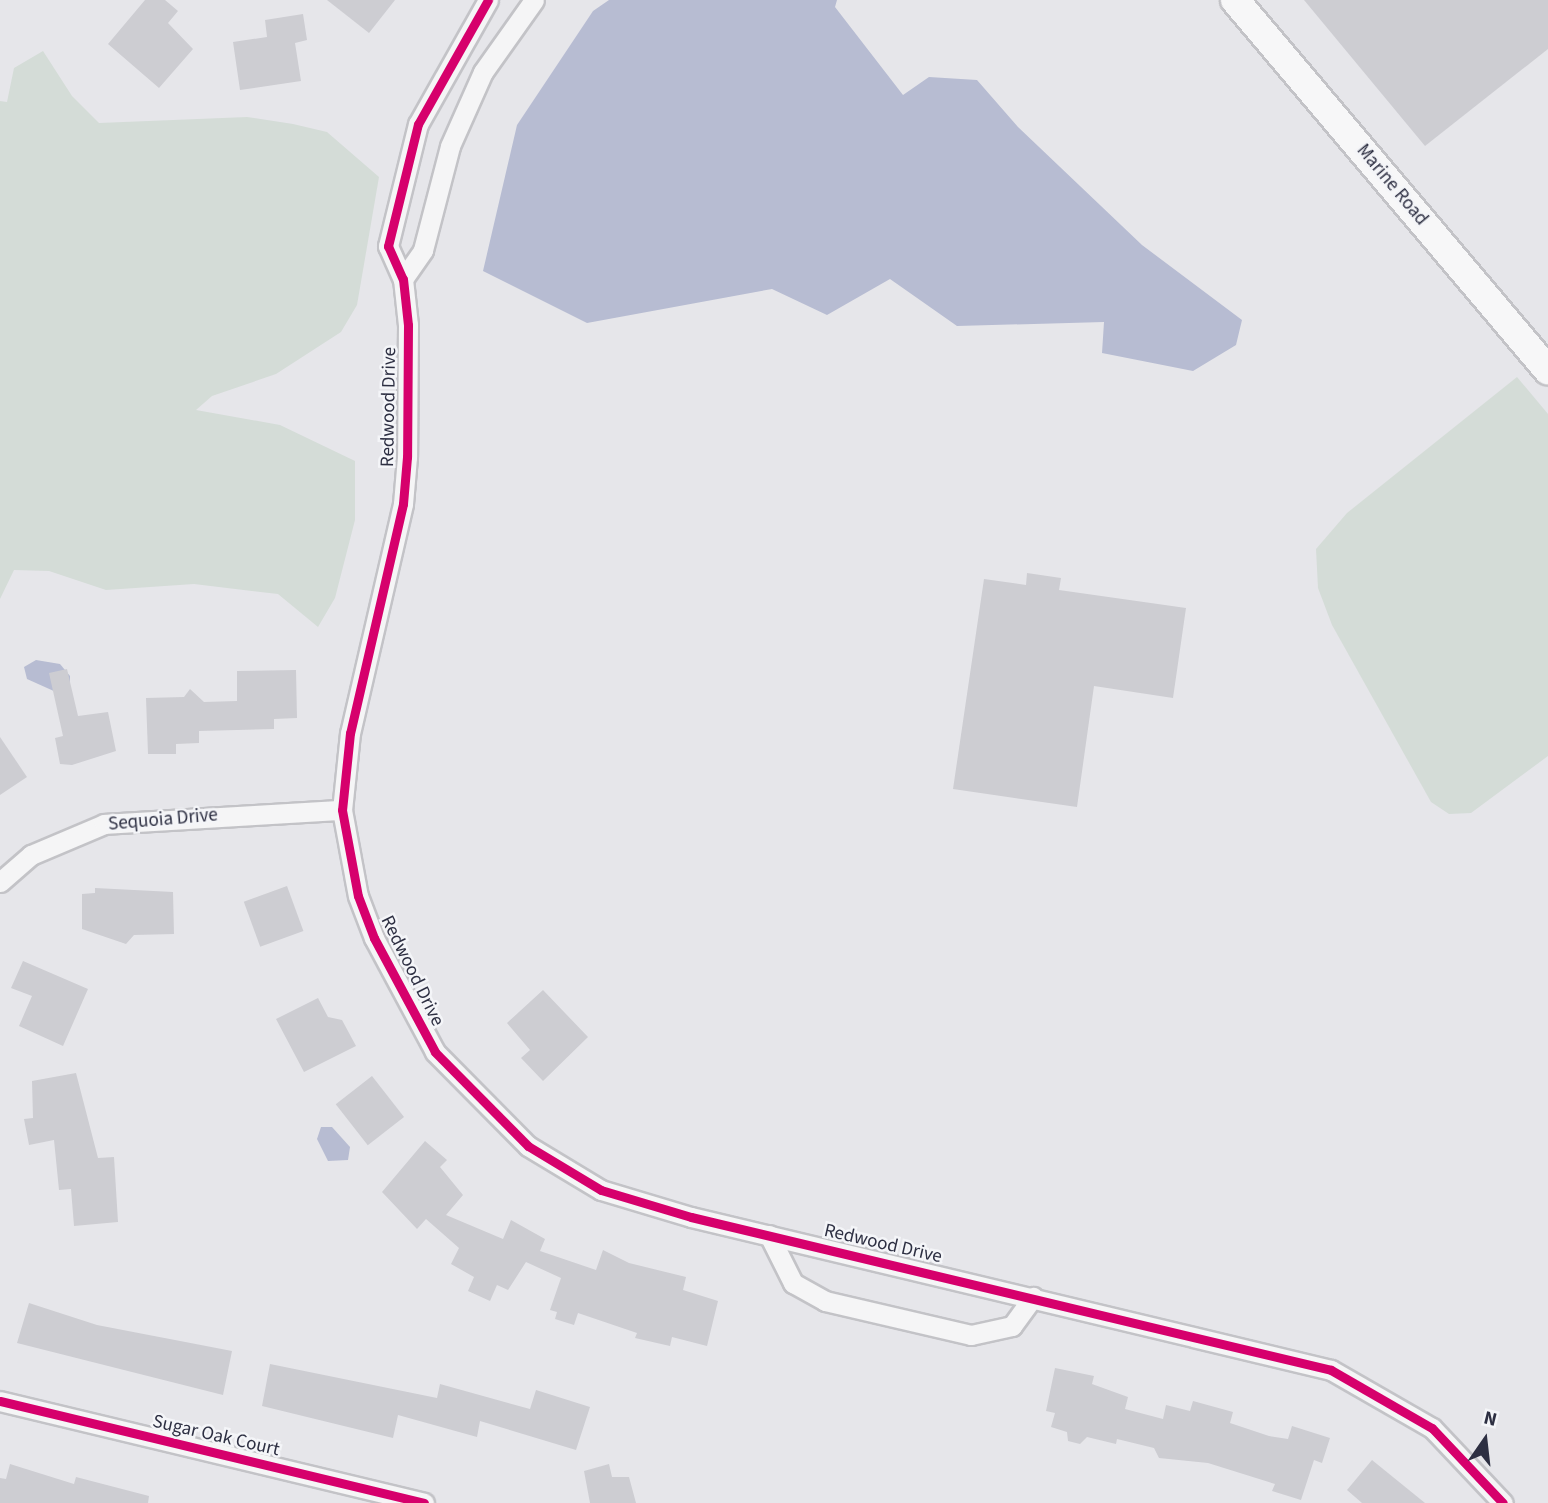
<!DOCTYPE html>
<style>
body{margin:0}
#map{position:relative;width:1548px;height:1503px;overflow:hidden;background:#e6e6ea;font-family:"Source Sans 3",sans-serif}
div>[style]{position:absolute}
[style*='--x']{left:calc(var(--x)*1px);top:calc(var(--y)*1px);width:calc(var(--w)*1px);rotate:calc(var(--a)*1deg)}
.green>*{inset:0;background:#d4dcd7}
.water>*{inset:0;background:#b7bcd2}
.building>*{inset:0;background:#cdcdd2;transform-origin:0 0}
.roads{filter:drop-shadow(2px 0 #c3c3c7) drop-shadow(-2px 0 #c3c3c7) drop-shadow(0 2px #c3c3c7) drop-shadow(0 -2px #c3c3c7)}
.street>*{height:19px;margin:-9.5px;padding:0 9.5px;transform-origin:9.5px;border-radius:9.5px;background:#f5f5f6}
.secondary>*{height:28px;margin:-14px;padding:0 14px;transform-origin:14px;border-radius:14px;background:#f7f7f8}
.cycleway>*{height:9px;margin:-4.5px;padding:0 4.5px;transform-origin:4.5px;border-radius:4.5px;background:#d6006c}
span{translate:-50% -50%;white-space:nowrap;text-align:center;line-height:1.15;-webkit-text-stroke:5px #f4f5f8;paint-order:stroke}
.street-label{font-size:19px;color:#2d2f42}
.north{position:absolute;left:1450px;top:1405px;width:70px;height:70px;-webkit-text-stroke:5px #f4f5f8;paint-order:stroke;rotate:14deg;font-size:19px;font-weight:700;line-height:28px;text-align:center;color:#2d2f42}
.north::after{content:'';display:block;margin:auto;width:24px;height:32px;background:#2d2f42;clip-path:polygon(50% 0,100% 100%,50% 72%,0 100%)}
</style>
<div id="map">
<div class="green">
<div style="clip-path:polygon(43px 51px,72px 96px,99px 123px,247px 117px,293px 124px,327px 132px,379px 177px,357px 305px,341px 332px,276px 374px,212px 396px,196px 410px,280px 425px,355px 461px,355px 520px,335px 598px,318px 627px,278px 594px,194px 584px,106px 590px,49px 571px,14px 570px,0 599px,0 101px,7px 102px,14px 68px)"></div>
<div style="clip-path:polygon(1517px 377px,1548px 414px,1548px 756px,1471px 813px,1449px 814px,1431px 802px,1332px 625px,1318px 588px,1316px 549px,1347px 513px)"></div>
</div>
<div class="water">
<div style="clip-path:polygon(609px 0,837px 0,835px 7px,903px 95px,929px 77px,977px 80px,1018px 127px,1142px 245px,1242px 320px,1236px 345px,1193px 371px,1102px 353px,1104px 322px,957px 326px,890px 279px,827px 315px,772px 289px,587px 323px,483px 271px,517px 125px,593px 11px)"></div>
<div style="clip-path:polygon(36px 660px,60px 664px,70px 676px,70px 685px,56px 692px,27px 679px,24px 667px)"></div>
<div style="clip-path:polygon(321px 1127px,332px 1127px,350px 1147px,348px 1160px,328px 1161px,317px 1139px)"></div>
</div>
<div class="building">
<div style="clip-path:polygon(145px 0,165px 0,178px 11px,168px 23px,193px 49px,159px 88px,108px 44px)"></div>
<div style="clip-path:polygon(327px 0,395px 0,369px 33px)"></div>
<div style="clip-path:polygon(1304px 0,1548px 0,1548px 49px,1425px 146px)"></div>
<div style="clip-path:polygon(303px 14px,307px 40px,295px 43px,301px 81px,240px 90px,233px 42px,267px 37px,265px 20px)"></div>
<div style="clip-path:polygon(1027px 573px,1061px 578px,1059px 590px,1186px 608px,1173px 698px,1094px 686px,1077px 807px,953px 789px,984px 579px,1026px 585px)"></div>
<div style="clip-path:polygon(67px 669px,78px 716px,108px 712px,116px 751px,72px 765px,60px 764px,55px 738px,63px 736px,49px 673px)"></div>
<div style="clip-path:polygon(296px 670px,297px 718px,274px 719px,274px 729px,199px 731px,199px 743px,176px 744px,176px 754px,148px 754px,146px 698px,184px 697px,190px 689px,204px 702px,237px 701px,237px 671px)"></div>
<div style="clip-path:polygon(0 737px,27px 777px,0 795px)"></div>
<div style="left:287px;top:886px;width:48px;height:46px;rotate:70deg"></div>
<div style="clip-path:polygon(95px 888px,173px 892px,174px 934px,134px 935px,126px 944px,82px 929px,82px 894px,95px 893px)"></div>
<div style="clip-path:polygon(23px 961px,88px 989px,63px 1046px,19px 1026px,32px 996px,11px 988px)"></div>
<div style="clip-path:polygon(543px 990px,588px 1037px,543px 1081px,521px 1058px,530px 1050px,507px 1023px)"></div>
<div style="clip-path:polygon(318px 998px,328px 1017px,342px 1020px,356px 1046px,304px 1072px,276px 1019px)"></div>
<div style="clip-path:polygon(76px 1073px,98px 1158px,114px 1157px,118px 1222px,74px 1226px,71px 1189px,59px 1190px,54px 1140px,29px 1145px,24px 1119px,33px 1118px,32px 1081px)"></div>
<div style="left:372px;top:1076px;width:52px;height:46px;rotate:52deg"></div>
<div style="clip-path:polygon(425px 1141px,447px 1160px,440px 1167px,463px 1195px,446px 1215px,503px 1239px,511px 1220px,545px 1239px,540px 1251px,596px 1270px,603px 1250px,629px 1263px,686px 1277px,683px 1290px,718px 1301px,707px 1346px,672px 1337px,670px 1346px,635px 1338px,637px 1333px,578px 1313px,574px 1325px,555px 1319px,557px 1312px,550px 1310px,561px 1278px,526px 1262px,508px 1290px,497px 1285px,490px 1301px,468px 1291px,474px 1277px,451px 1264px,459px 1248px,426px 1219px,417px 1229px,382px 1192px)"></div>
<div style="clip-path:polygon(29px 1303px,97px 1325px,232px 1351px,223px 1395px,17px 1343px)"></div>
<div style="clip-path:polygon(270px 1364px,437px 1398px,440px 1384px,530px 1409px,536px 1390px,590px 1407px,576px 1450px,480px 1421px,477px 1437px,398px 1415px,393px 1438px,262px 1406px)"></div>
<div style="clip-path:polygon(1055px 1368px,1094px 1376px,1092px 1384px,1128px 1397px,1125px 1409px,1163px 1419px,1166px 1405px,1190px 1411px,1193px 1401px,1233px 1412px,1230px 1423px,1269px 1436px,1288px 1439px,1292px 1426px,1330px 1438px,1322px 1463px,1314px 1460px,1301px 1500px,1272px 1491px,1275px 1484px,1208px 1463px,1159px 1458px,1154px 1448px,1117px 1439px,1116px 1444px,1087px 1437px,1080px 1444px,1068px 1441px,1067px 1432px,1051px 1427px,1055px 1413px,1046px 1411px)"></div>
<div style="clip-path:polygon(1372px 1460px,1425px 1503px,1362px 1503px,1347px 1490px)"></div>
<div style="clip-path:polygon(10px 1464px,74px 1484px,76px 1477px,149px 1496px,148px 1503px,0 1503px,0 1478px,6px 1479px)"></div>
<div style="clip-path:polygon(609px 1464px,612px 1477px,629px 1477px,636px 1503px,590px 1503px,584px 1471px)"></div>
</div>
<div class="roads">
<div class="street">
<div style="--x:488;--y:0;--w:142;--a:119.4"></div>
<div style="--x:418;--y:124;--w:126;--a:103.8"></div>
<div style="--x:388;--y:246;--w:36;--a:66"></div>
<div style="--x:403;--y:279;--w:46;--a:83.8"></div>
<div style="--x:408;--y:325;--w:132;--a:90.4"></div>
<div style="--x:407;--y:457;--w:47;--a:94.9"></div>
<div style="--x:403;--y:504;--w:235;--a:103"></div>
<div style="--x:350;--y:733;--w:77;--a:95.9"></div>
<div style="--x:342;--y:810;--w:87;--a:79.5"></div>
<div style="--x:358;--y:896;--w:45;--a:69.1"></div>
<div style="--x:374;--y:938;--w:129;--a:61.8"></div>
<div style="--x:435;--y:1052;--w:132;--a:45.3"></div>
<div style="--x:528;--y:1146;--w:85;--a:31.1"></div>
<div style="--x:601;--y:1190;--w:94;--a:16.7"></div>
<div style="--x:691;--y:1217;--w:658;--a:13.44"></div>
<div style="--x:1331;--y:1370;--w:116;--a:29.9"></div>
<div style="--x:1432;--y:1428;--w:103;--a:46.6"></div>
<div style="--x:403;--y:279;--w:35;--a:-55"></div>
<div style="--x:423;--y:250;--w:107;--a:-75.4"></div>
<div style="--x:450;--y:146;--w:81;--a:-66"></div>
<div style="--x:483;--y:72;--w:88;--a:-54.7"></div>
<div style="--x:0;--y:882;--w:41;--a:-41.1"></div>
<div style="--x:31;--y:855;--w:79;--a:-23"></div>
<div style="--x:104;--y:824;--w:238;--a:-3.4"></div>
<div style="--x:769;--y:1235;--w:54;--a:63.4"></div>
<div style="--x:793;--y:1283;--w:37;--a:29"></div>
<div style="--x:825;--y:1301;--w:150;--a:13.1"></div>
<div style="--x:971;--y:1335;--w:42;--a:-12.4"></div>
<div style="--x:1012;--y:1326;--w:36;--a:-54"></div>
<div style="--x:0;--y:1401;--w:436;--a:13.5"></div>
</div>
<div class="secondary">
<div style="--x:1235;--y:0;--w:485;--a:49.8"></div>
</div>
</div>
<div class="cycleway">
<div style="--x:488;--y:0;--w:142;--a:119.4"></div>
<div style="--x:418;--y:124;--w:126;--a:103.8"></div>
<div style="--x:388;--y:246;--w:36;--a:66"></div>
<div style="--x:403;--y:279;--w:46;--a:83.8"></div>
<div style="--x:408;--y:325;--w:132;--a:90.4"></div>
<div style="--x:407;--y:457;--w:47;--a:94.9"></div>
<div style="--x:403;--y:504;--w:235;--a:103"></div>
<div style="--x:350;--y:733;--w:77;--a:95.9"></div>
<div style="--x:342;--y:810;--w:87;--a:79.5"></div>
<div style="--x:358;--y:896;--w:45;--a:69.1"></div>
<div style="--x:374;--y:938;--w:129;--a:61.8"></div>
<div style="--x:435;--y:1052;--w:132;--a:45.3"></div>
<div style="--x:528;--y:1146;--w:85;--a:31.1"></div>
<div style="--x:601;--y:1190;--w:94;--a:16.7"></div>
<div style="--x:691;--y:1217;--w:658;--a:13.44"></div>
<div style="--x:1331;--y:1370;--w:116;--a:29.9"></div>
<div style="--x:1432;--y:1428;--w:103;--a:46.6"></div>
<div style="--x:0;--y:1401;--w:436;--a:13.5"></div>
</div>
<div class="street-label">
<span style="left:1392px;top:185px;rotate:50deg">Marine Road</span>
<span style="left:389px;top:407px;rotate:-89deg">Redwood Drive</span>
<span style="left:163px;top:820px;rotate:-5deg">Sequoia Drive</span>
<span style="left:412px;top:971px;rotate:64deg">Redwood Drive</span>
<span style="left:883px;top:1244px;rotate:13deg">Redwood Drive</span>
<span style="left:216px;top:1436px;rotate:13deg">Sugar Oak Court</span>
</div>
<div class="north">N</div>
</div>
